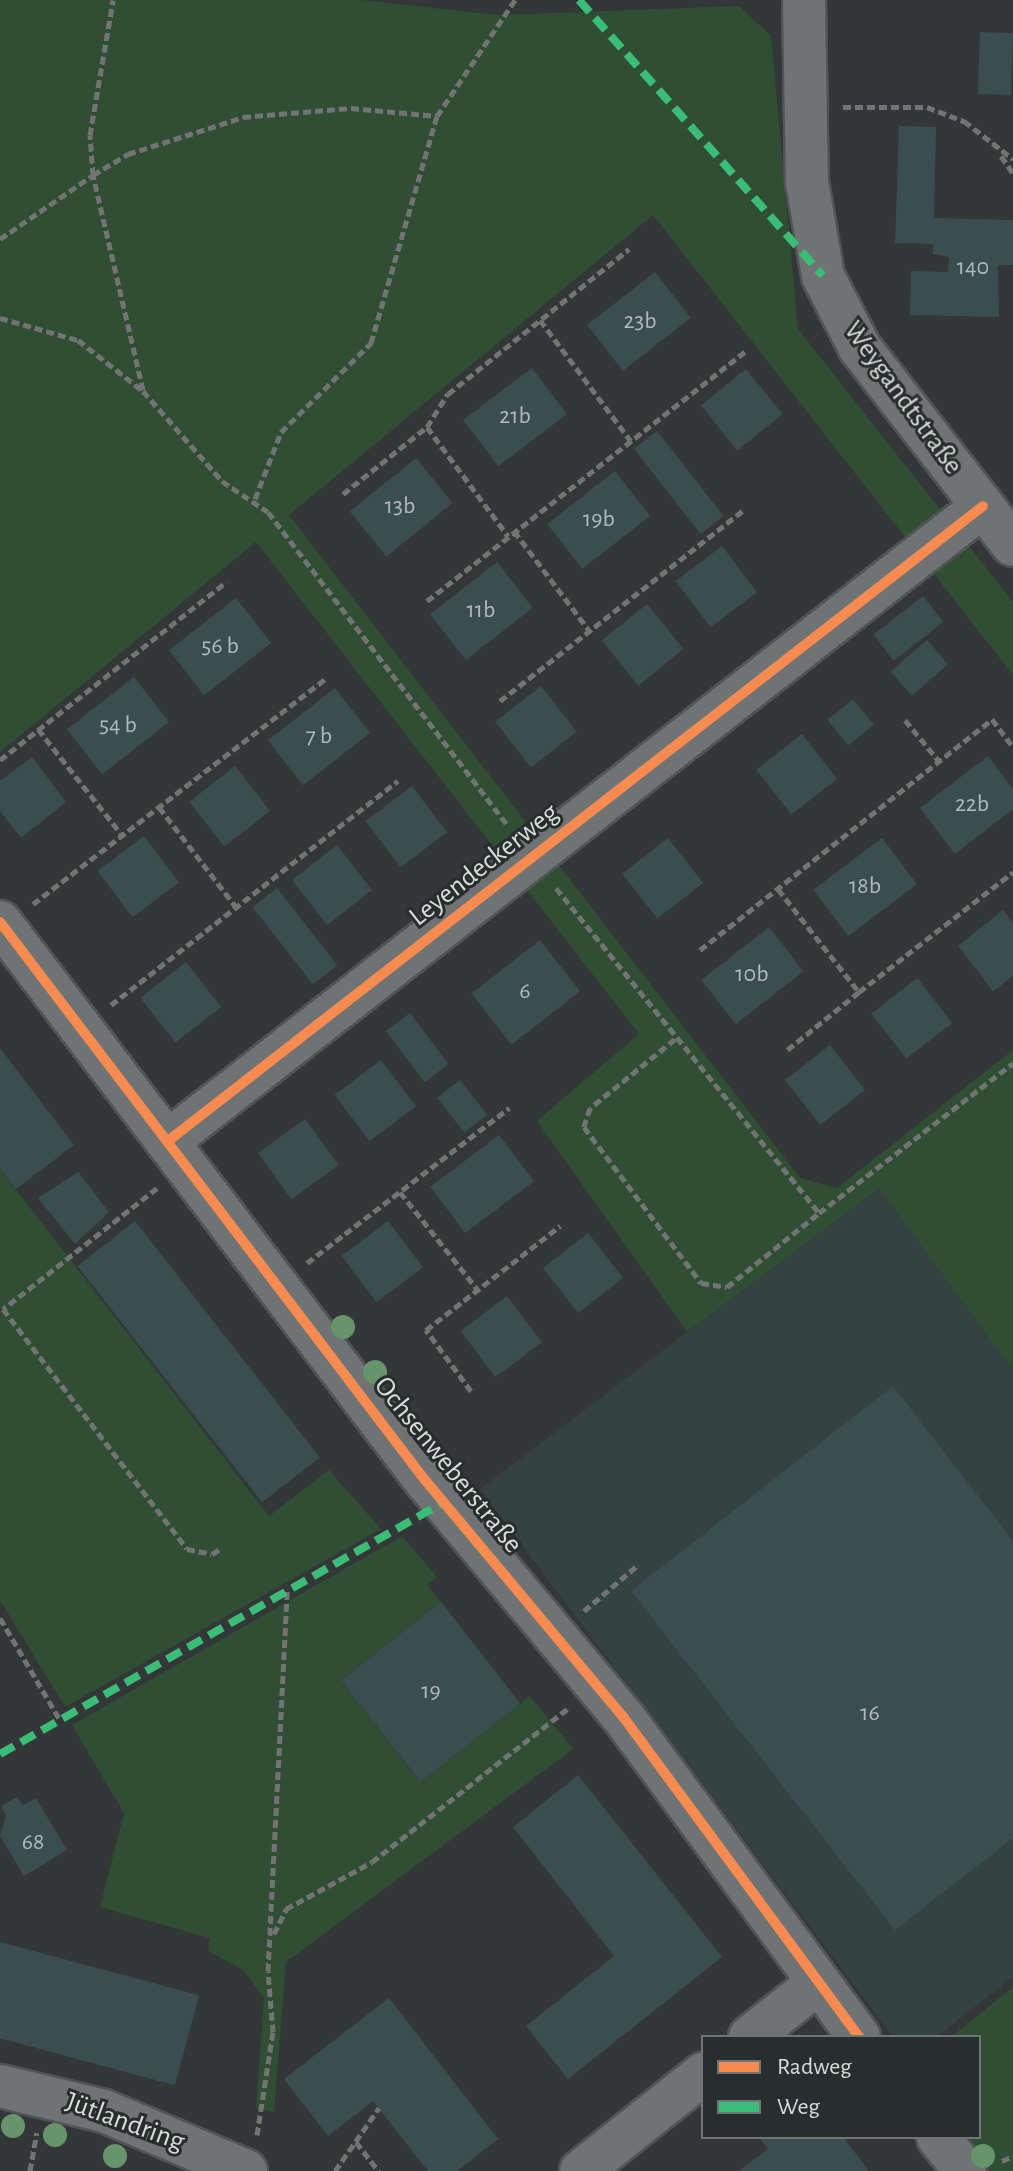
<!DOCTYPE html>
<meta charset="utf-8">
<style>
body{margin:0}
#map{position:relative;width:1013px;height:2171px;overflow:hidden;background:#333737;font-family:"Alegreya Sans",sans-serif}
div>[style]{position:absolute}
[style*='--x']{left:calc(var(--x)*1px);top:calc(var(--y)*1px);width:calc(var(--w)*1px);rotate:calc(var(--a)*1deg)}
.built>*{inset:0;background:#344341}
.green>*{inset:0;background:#304e33}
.building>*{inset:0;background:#3b4e4f;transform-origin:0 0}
.path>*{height:5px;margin-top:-2.5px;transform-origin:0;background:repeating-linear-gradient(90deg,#727474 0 8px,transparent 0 12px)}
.roads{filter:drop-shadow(2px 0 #515454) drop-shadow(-2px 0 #515454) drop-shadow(0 2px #515454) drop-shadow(0 -2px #515454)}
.street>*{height:42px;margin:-21px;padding:0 21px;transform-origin:21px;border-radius:21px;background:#707373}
.quiet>*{height:8px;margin-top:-4px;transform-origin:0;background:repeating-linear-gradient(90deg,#3abd76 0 16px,transparent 0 24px)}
.cycleway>*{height:10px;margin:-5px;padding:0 5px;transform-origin:5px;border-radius:5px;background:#f68b52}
.trees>*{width:24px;height:24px;margin:-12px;border-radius:50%;background:#67946b}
span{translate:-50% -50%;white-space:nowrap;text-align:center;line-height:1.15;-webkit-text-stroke:6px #272f2e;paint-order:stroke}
.number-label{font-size:24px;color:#b1b9b9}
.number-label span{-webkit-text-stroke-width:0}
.street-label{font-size:28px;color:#d8dddc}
.legend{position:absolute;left:701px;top:2035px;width:280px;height:104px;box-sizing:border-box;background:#272f2e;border:2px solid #6e7574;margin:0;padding:10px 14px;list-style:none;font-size:24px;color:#d8dddc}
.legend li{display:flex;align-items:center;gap:16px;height:40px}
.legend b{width:40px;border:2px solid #6e7574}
</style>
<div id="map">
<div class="built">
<div style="clip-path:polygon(879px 1187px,1013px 1370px,1013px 1977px,936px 2037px,893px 2037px,480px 1489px)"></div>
</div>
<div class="green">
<div style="clip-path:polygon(0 0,361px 0,498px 15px,739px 6px,771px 36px,798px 329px,1013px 602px,1013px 675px,653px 215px,289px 515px,800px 1178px,837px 1188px,1013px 1050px,1013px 1370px,879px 1188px,687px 1332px,537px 1121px,639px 1034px,256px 542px,0 752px)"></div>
<div style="clip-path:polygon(0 1169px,269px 1516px,329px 1470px,381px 1529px,65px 1707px,0 1600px)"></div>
<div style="clip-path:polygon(402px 1536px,437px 1577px,427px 1585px,441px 1602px,341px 1680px,419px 1781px,530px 1696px,573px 1749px,286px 1962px,274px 2112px,256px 2109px,264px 1998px,243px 1970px,208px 1951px,210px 1938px,100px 1907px,124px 1813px,72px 1725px)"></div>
<div style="clip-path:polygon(1013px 1987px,1013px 2171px,979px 2171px,953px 2137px,979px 2137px,979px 2037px,951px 2037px)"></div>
</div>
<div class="building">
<div style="left:980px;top:32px;width:33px;height:62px;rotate:2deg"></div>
<div style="clip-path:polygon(899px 126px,936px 127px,934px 218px,1013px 220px,1013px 265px,998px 265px,999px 317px,910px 315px,911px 271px,948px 272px,949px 257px,933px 254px,933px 244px,895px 243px)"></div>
<div style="left:655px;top:272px;width:58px;height:86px;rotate:52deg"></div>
<div style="left:532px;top:368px;width:58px;height:86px;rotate:53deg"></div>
<div style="left:746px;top:369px;width:58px;height:58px;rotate:51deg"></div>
<div style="left:657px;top:431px;width:108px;height:29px;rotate:52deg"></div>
<div style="left:416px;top:458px;width:58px;height:85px;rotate:51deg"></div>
<div style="left:615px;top:471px;width:57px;height:86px;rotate:52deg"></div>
<div style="left:722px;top:546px;width:58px;height:58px;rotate:53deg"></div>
<div style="left:497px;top:562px;width:58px;height:85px;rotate:52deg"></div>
<div style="left:923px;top:596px;width:33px;height:63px;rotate:52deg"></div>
<div style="left:236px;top:598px;width:57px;height:85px;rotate:52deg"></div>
<div style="left:647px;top:604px;width:58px;height:58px;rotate:51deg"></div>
<div style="left:927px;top:640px;width:32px;height:48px;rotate:49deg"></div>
<div style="left:134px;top:677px;width:57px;height:85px;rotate:52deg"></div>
<div style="left:541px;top:686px;width:58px;height:58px;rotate:52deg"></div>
<div style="left:335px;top:688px;width:57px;height:85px;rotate:52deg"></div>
<div style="left:853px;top:699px;width:33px;height:33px;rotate:51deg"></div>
<div style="left:802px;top:734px;width:57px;height:58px;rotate:52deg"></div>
<div style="clip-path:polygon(988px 756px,1013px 789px,1013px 809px,955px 854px,920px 808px)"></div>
<div style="clip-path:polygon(32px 757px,66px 802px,21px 838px,0 811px,0 781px)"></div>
<div style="left:235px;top:766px;width:57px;height:58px;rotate:52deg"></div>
<div style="left:412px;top:786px;width:58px;height:58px;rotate:53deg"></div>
<div style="left:144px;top:836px;width:58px;height:58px;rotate:53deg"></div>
<div style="left:668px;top:838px;width:57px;height:58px;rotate:52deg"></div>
<div style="left:882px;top:838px;width:58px;height:86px;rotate:53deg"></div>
<div style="left:337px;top:845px;width:57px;height:57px;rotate:52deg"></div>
<div style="left:277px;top:888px;width:98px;height:31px;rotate:52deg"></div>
<div style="clip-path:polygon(1003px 910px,1013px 923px,1013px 976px,993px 991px,958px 946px)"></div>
<div style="left:769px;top:927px;width:56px;height:86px;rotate:52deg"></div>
<div style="left:540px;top:940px;width:65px;height:87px;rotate:52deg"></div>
<div style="left:186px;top:962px;width:57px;height:58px;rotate:52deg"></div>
<div style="left:917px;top:978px;width:57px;height:58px;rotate:52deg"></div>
<div style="left:410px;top:1013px;width:64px;height:30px;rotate:53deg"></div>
<div style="left:830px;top:1045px;width:57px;height:57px;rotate:52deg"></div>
<div style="clip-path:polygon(0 1048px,74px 1145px,16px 1189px,0 1169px)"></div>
<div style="left:381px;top:1060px;width:58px;height:58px;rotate:53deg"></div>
<div style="left:460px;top:1080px;width:44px;height:29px;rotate:52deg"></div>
<div style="left:305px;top:1119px;width:57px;height:58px;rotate:54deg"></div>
<div style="left:499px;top:1135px;width:58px;height:86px;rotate:53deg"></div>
<div style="clip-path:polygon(78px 1172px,109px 1212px,75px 1244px,38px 1198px)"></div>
<div style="left:135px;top:1221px;width:300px;height:73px;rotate:52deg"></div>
<div style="left:388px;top:1221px;width:58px;height:58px;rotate:53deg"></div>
<div style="left:588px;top:1233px;width:57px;height:57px;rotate:52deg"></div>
<div style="left:507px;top:1296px;width:58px;height:58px;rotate:53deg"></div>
<div style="clip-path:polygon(893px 1386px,1013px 1541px,1013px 1838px,895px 1930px,631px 1591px)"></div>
<div style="left:441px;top:1602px;width:129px;height:127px;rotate:52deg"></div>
<div style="clip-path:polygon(578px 1775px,722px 1957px,568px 2079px,526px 2026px,614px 1956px,513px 1827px)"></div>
<div style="clip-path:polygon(17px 1797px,23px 1805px,36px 1798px,67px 1850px,24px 1876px,0 1836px,6px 1815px,1px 1806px)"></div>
<div style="left:0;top:1942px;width:206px;height:93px;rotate:15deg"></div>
<div style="clip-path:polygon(389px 1998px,498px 2139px,457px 2171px,428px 2171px,373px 2101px,328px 2136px,284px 2079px)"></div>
<div style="clip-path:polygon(759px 2137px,843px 2137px,869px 2171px,739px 2171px,768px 2149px)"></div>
</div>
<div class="path">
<div style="--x:843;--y:107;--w:84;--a:0"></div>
<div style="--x:927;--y:107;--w:40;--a:21"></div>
<div style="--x:964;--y:121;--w:62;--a:37.8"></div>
<div style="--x:1001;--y:156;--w:21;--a:55"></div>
<div style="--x:0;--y:239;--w:113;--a:-34.5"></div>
<div style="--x:93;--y:175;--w:40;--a:-94.3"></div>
<div style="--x:90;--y:135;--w:137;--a:-80.3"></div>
<div style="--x:0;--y:318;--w:81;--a:15.8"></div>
<div style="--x:78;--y:340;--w:83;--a:38.1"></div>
<div style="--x:143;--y:391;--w:120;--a:48.7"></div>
<div style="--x:222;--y:481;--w:55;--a:34"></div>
<div style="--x:268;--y:512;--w:395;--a:52.6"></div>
<div style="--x:540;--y:320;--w:151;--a:53.1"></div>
<div style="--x:143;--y:390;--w:221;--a:-103.1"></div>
<div style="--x:93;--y:175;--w:41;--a:-31"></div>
<div style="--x:128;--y:154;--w:121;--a:-17.8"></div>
<div style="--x:243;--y:117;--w:108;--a:-4.8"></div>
<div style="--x:351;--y:108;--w:86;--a:5.3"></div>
<div style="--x:437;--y:116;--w:140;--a:-56.1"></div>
<div style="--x:427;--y:427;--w:136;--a:53.4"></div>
<div style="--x:343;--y:494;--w:107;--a:-38.6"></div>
<div style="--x:427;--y:427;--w:39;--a:-58"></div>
<div style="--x:448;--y:394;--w:232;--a:-38.7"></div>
<div style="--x:255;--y:499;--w:72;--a:-68.8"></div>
<div style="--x:281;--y:432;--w:127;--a:-44.7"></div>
<div style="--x:371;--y:343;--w:236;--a:-73.8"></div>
<div style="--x:514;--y:531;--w:124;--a:52.9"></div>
<div style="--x:427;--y:601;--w:404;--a:-38.1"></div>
<div style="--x:500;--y:701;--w:308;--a:-38.1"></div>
<div style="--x:905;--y:720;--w:53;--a:50.3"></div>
<div style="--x:38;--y:729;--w:135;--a:51.6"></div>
<div style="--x:0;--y:760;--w:288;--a:-38.2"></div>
<div style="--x:159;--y:807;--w:126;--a:52.4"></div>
<div style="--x:556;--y:888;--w:418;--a:51"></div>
<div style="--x:819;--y:1213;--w:245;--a:-37.7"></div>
<div style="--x:778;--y:889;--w:131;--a:51.8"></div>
<div style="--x:859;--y:992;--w:92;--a:141.1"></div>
<div style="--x:33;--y:904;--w:370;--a:-37.6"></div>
<div style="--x:700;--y:950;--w:372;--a:-38.3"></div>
<div style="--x:992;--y:719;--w:35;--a:53"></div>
<div style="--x:859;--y:992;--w:195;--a:-37.9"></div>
<div style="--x:111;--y:1005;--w:364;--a:-38"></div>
<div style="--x:675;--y:1039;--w:109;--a:140.9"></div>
<div style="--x:590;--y:1108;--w:20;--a:108"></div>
<div style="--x:584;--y:1127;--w:195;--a:53.1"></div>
<div style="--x:701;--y:1283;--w:26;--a:9"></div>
<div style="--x:727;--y:1287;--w:118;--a:-38.8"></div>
<div style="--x:157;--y:1188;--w:196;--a:141.8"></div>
<div style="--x:3;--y:1309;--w:302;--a:52.5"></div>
<div style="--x:187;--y:1549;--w:25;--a:11"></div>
<div style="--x:212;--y:1554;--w:12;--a:-31"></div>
<div style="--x:400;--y:1192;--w:125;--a:51.5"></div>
<div style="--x:307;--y:1263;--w:255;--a:-37.5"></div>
<div style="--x:471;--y:1391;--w:76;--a:-126.4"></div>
<div style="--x:426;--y:1330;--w:170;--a:-37.8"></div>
<div style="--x:584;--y:1611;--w:72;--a:-40.5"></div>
<div style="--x:0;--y:1618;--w:118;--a:59.5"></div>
<div style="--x:274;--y:1934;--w:28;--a:-64"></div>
<div style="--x:286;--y:1909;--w:98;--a:-28.7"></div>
<div style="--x:372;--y:1862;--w:248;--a:-38.1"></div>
<div style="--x:257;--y:2135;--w:104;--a:-81.2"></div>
<div style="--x:273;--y:2032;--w:61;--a:-94.7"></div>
<div style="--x:268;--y:1971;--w:380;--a:-87.1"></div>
<div style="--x:356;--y:2142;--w:37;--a:52"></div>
<div style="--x:1002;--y:2161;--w:12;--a:-24"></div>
<div style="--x:30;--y:2171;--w:39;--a:-80"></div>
<div style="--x:335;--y:2171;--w:77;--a:-55.1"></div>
</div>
<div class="roads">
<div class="street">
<div style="--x:804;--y:0;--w:182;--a:89.1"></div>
<div style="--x:807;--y:182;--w:95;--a:80.3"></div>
<div style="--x:823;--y:276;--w:81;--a:62.8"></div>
<div style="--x:860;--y:348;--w:249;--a:52.2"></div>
<div style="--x:0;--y:922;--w:701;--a:52.71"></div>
<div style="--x:425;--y:1480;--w:310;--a:50.1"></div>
<div style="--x:624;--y:1718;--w:396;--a:53.6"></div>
<div style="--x:168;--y:1141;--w:1033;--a:-37.92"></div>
<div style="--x:750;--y:2037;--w:87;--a:-38.5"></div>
<div style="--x:0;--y:2086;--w:107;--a:13.5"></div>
<div style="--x:104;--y:2111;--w:154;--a:22.9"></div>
<div style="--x:938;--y:2137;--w:43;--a:51.5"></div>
<div style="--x:581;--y:2171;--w:156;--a:-38.5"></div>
</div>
</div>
<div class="quiet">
<div style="--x:579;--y:0;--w:368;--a:48.5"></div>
<div style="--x:0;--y:1754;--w:511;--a:-29.58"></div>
</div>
<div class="cycleway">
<div style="--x:0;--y:922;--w:701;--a:52.71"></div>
<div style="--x:425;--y:1480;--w:310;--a:50.1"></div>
<div style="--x:624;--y:1718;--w:396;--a:53.6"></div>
<div style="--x:168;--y:1141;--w:1033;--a:-37.92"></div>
</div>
<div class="trees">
<div style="left:343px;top:1327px"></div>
<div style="left:375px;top:1372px"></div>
<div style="left:13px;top:2126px"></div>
<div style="left:55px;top:2135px"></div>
<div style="left:115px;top:2156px"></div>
<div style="left:983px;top:2156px"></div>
</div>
<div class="number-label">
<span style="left:973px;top:268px">140</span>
<span style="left:640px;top:322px">23b</span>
<span style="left:515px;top:417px">21b</span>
<span style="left:400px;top:507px">13b</span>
<span style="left:599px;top:520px">19b</span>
<span style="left:481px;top:611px">11b</span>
<span style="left:220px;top:647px">56 b</span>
<span style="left:118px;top:726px">54 b</span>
<span style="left:319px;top:737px">7 b</span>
<span style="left:972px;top:805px">22b</span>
<span style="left:865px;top:887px">18b</span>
<span style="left:752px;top:975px">10b</span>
<span style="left:525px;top:992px">6</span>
<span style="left:431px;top:1692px">19</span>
<span style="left:870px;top:1714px">16</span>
<span style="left:33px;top:1843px">68</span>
</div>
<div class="street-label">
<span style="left:903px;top:398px;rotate:54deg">Weygandtstraße</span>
<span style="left:484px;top:865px;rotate:-38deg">Leyendeckerweg</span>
<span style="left:448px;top:1465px;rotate:51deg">Ochsenweberstraße</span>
<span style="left:125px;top:2122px;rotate:20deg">Jütlandring</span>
</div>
<ul class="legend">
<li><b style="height:10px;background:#f68b52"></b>Radweg</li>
<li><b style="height:10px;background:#3abd76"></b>Weg</li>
</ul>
</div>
